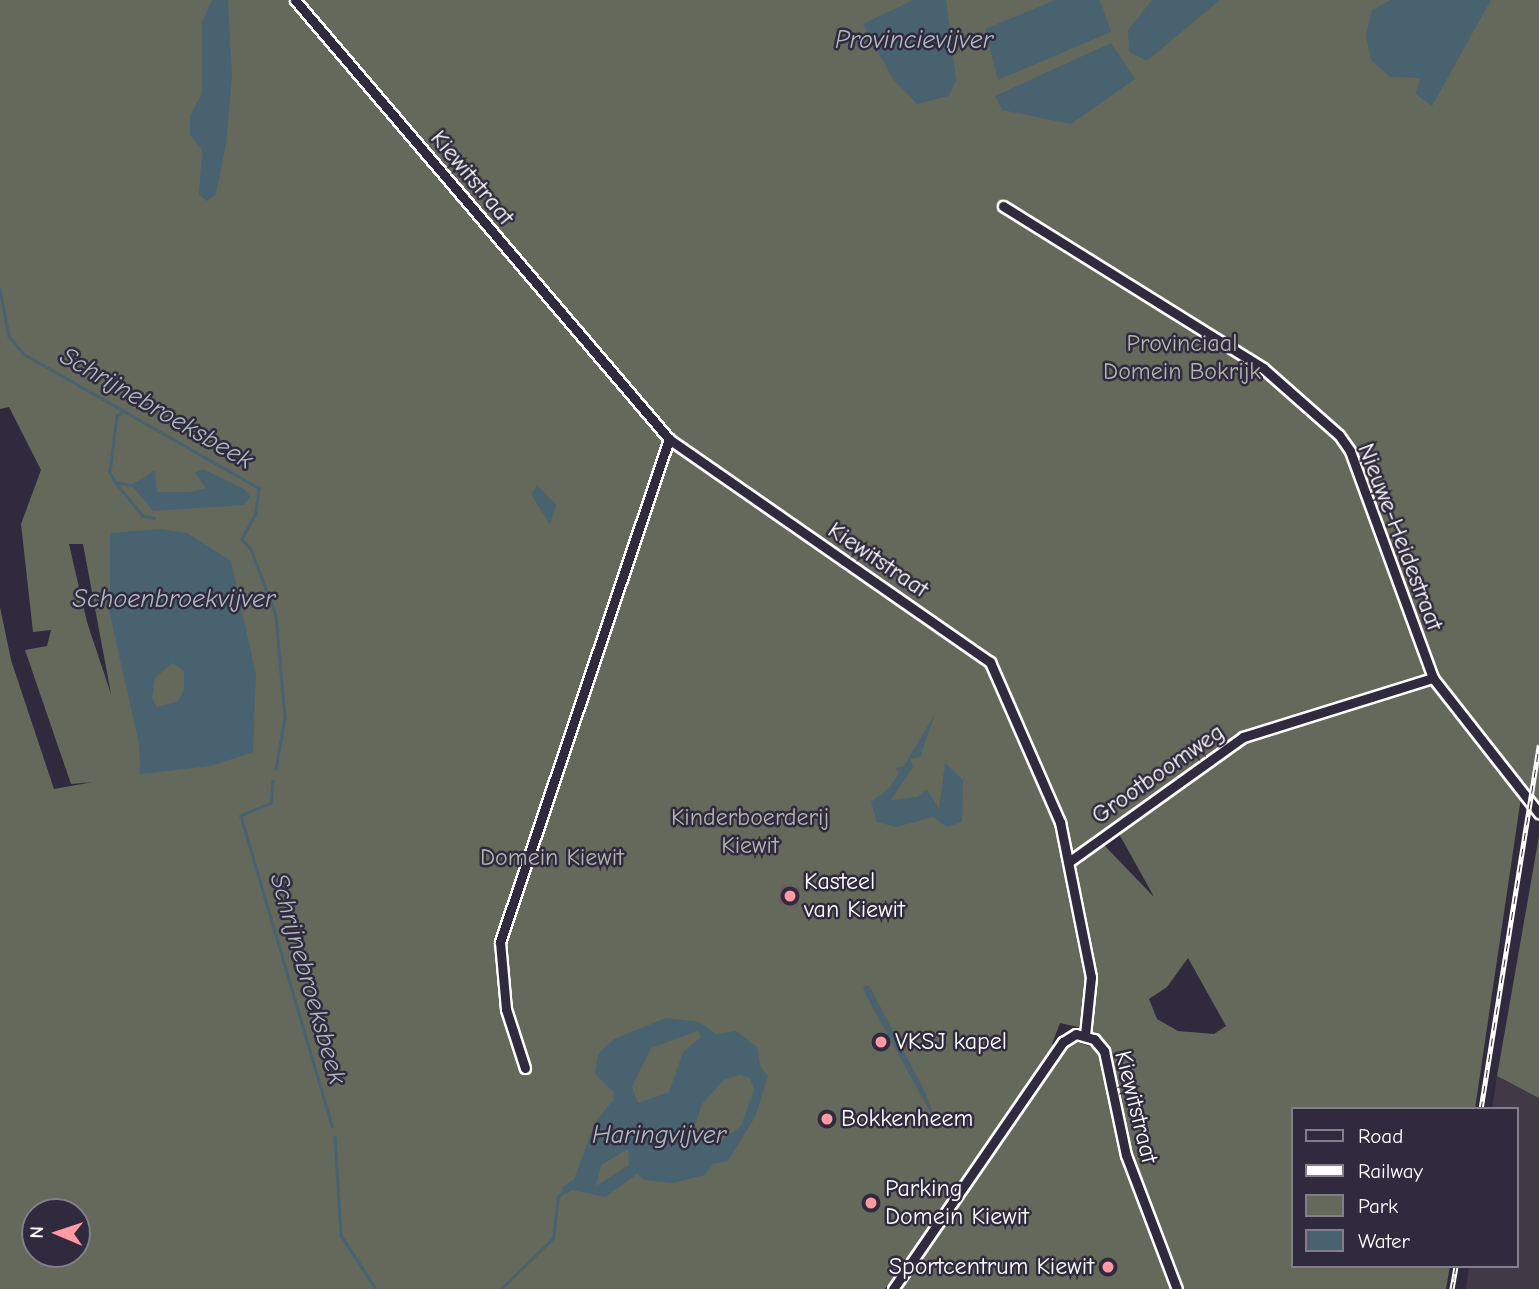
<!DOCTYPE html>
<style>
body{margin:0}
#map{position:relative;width:1539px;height:1289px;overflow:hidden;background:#2f2a3d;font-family:"Comic Neue",sans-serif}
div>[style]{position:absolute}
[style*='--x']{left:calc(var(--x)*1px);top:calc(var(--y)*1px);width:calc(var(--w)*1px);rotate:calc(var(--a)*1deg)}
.built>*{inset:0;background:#423947}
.green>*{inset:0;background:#64695b}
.water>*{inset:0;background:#496270}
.stream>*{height:2.5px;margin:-1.25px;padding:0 1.25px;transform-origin:1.25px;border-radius:1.25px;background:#496270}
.building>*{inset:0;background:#705b5f;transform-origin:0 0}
.roads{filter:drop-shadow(2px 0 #fff) drop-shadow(-2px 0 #fff) drop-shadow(0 2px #fff) drop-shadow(0 -2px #fff)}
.minor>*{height:9px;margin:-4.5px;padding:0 4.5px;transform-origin:4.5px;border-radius:4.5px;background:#2f2a3d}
.rail>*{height:5px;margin-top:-2.5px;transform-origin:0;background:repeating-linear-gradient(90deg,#2f2a3d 0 8px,#fff 0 16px);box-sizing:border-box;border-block:2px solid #fff}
.dots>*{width:19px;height:19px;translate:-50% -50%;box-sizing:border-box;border:4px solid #2f2a3d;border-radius:50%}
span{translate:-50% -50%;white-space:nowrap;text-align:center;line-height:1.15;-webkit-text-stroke:5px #2f2a3d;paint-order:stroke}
.street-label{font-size:24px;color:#fff}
.park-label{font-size:24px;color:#b2b4ad}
.poi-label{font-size:24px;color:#fff}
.left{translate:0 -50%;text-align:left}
.right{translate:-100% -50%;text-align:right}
.water-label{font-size:26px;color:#adb8bf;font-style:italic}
.legend{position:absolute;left:1291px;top:1107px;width:228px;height:161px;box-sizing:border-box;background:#2f2a3d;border:2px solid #827f8b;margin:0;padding:9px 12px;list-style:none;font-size:21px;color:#fff}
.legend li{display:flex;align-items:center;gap:14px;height:35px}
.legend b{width:35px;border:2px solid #827f8b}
.north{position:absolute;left:21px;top:1198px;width:70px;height:70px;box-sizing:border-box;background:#2f2a3d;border:2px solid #827f8b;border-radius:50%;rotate:272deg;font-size:19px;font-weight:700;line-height:28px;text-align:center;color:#fff}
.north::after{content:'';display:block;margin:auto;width:24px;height:32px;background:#ff9aa2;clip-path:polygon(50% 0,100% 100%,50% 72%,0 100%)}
</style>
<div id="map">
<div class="built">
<div style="clip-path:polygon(1497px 1076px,1539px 1098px,1539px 1289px,1466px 1289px,1469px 1266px,1516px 1266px,1516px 1109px,1492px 1109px)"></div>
</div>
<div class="green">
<div style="clip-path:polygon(evenodd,0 0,1539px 0,1539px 802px,1523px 784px,1475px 1109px,1292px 1109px,1292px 1266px,1450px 1266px,1446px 1289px,899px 1289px,972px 1185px,964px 1177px,885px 1289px,0 1289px,0 607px,11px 660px,54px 789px,93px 782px,71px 784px,25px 650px,47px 646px,51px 630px,33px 632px,21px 524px,41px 470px,9px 407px,0 409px,0 0,69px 544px,83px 544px,111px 694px,87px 622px,69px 544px,0 0,1118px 832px,1153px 895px,1153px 896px,1103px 844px,1118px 832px,0 0,1188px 958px,1226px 1026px,1214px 1034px,1178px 1031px,1157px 1019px,1149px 999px,1167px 987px,1188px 958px,0 0,1060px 1023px,1091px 1030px,1094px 1048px,1074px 1041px,1060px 1052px,1052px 1044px,1060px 1023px,0 0,35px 1212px,77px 1212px,77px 1254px,35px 1254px,35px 1212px)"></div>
<div style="clip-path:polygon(1539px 836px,1539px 1098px,1497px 1076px)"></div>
</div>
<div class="water">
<div style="clip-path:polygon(212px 0,228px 0,232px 77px,226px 144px,216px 194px,207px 201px,199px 195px,202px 150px,190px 135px,190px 116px,202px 93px,202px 22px)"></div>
<div style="clip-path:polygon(913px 0,946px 0,956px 80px,949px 96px,917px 104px,893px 79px,863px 24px)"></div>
<div style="clip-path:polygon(1055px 0,1100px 0,1111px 32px,998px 80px,985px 29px)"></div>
<div style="clip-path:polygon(1152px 0,1220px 0,1147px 61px,1129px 52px,1128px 30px)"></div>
<div style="clip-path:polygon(1391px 0,1491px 0,1432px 106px,1416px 94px,1420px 78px,1390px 77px,1371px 60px,1366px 36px,1372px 10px)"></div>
<div style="clip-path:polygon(1111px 43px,1135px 79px,1071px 124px,1002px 110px,995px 96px)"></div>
<div style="clip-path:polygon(203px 469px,246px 490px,250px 497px,244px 505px,153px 511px,131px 485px,155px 470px,157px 492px,190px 492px,206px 488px,195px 473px)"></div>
<div style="clip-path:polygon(537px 485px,556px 505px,550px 525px,531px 494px)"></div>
<div style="clip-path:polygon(evenodd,160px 529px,187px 533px,231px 561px,256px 675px,253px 752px,211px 766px,140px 774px,139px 744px,110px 615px,110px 533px,160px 529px,172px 663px,184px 671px,184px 690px,178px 701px,157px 707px,152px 698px,155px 678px,172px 663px)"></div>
<div style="clip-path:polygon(935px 714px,920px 757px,910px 759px,913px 767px,891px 800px,917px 797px,927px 789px,939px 809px,945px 763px,963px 780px,962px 822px,947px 827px,933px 817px,896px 827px,877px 822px,871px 802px,890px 787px,899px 773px,896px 768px,904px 766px)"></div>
<div style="clip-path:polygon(869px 985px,926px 1094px,935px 1121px,866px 995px,863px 987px)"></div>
<div style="clip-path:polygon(evenodd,666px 1018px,699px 1022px,716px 1034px,736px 1031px,757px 1047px,760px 1066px,768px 1076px,755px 1117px,728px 1161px,713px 1164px,705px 1175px,673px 1183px,644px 1180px,637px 1174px,605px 1197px,572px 1190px,566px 1194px,562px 1188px,574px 1179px,595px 1123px,613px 1100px,614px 1093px,595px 1074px,598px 1054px,614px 1039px,666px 1018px,698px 1031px,701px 1037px,683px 1052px,669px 1092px,638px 1103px,632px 1087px,651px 1048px,698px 1031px,666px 1018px,740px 1075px,750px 1078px,754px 1090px,741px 1126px,715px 1145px,702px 1143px,693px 1132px,702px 1104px,724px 1080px,740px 1075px,666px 1018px,628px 1149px,629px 1165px,596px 1186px,601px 1165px,628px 1149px)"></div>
</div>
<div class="stream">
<div style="--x:0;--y:289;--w:48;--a:79.2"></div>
<div style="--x:9;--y:336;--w:23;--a:50"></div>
<div style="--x:24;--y:354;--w:271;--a:29.7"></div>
<div style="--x:259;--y:488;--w:25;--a:97"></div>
<div style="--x:256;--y:513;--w:30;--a:118"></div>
<div style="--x:242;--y:539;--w:13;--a:48"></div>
<div style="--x:251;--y:549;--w:71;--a:69.3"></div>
<div style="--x:276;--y:615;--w:103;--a:85"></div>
<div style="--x:285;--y:718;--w:52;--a:100"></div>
<div style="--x:124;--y:411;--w:9;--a:144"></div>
<div style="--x:117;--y:416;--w:56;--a:97.1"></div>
<div style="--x:110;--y:472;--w:11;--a:63"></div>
<div style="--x:115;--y:482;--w:16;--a:11"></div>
<div style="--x:115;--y:482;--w:44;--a:50.5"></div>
<div style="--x:143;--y:516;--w:11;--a:10"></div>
<div style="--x:273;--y:781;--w:22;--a:95"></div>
<div style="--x:271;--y:803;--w:33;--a:157"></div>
<div style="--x:241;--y:816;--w:323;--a:73.6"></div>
<div style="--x:335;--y:1137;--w:98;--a:86.5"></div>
<div style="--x:341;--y:1235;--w:64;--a:57.1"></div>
<div style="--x:501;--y:1289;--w:73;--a:-44.4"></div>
<div style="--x:553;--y:1238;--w:41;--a:-83"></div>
<div style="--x:558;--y:1197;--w:8;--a:-45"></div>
</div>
<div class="building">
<div style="left:782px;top:884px;width:19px;height:20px;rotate:12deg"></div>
</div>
<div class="roads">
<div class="minor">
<div style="--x:295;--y:0;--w:577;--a:49.57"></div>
<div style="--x:669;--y:439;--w:391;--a:34.8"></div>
<div style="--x:990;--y:662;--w:175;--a:66.4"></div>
<div style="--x:1060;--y:822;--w:158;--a:78.7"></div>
<div style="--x:1091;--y:977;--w:58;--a:95.9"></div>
<div style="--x:1003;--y:206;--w:306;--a:31.9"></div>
<div style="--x:1263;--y:368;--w:101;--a:41.4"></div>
<div style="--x:1339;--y:435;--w:19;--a:55"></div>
<div style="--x:1350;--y:451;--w:242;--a:69.9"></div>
<div style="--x:1433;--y:678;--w:172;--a:51.9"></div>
<div style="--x:1070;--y:861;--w:213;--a:-35.6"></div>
<div style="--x:1243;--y:737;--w:199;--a:-17.3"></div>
<div style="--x:525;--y:1068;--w:62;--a:-107.9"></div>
<div style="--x:506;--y:1009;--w:67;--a:-95.1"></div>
<div style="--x:500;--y:942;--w:531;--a:-71.43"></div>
<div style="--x:893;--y:1289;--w:300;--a:-55.5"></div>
<div style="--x:1063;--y:1042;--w:15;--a:-32"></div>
<div style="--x:1076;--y:1034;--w:19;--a:16"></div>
<div style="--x:1094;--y:1039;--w:16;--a:50"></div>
<div style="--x:1104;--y:1051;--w:106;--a:78.1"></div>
<div style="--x:1126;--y:1155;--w:143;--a:69.2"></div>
</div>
</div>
<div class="rail">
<div style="--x:1481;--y:1109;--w:369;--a:-80.9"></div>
<div style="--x:1452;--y:1289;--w:23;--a:-80"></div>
</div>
<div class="dots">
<div style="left:790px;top:896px;background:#ff9aa2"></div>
<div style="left:881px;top:1042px;background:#ff9aa2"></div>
<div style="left:827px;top:1119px;background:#ff9aa2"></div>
<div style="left:871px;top:1203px;background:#ff9aa2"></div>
<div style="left:1108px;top:1267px;background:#ff9aa2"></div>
</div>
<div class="street-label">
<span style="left:472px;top:178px;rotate:50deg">Kiewitstraat</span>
<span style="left:1400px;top:537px;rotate:69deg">Nieuwe-Heidestraat</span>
<span style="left:878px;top:560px;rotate:34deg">Kiewitstraat</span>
<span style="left:1158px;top:774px;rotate:-35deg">Grootboomweg</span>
<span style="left:1136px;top:1107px;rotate:76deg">Kiewitstraat</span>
</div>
<div class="park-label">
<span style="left:1182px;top:358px">Provinciaal<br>Domein Bokrijk</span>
<span style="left:750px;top:832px">Kinderboerderij<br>Kiewit</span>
<span style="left:552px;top:858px">Domein Kiewit</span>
</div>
<div class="poi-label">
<span class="left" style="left:804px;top:896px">Kasteel<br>van Kiewit</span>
<span class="left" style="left:895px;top:1042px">VKSJ kapel</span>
<span class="left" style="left:841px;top:1119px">Bokkenheem</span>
<span class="left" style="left:885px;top:1203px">Parking<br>Domein Kiewit</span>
<span class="right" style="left:1094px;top:1267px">Sportcentrum Kiewit</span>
</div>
<div class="water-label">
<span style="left:914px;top:41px">Provincievijver</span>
<span style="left:156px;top:409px;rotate:30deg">Schrijnebroeksbeek</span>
<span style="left:174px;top:600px">Schoenbroekvijver</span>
<span style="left:307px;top:979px;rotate:74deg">Schrijnebroeksbeek</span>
<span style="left:659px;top:1136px">Haringvijver</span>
</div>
<ul class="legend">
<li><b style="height:9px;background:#2f2a3d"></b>Road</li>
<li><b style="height:9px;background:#fff"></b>Railway</li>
<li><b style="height:19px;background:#64695b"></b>Park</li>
<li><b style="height:19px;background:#496270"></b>Water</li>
</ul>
<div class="north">N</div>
</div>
